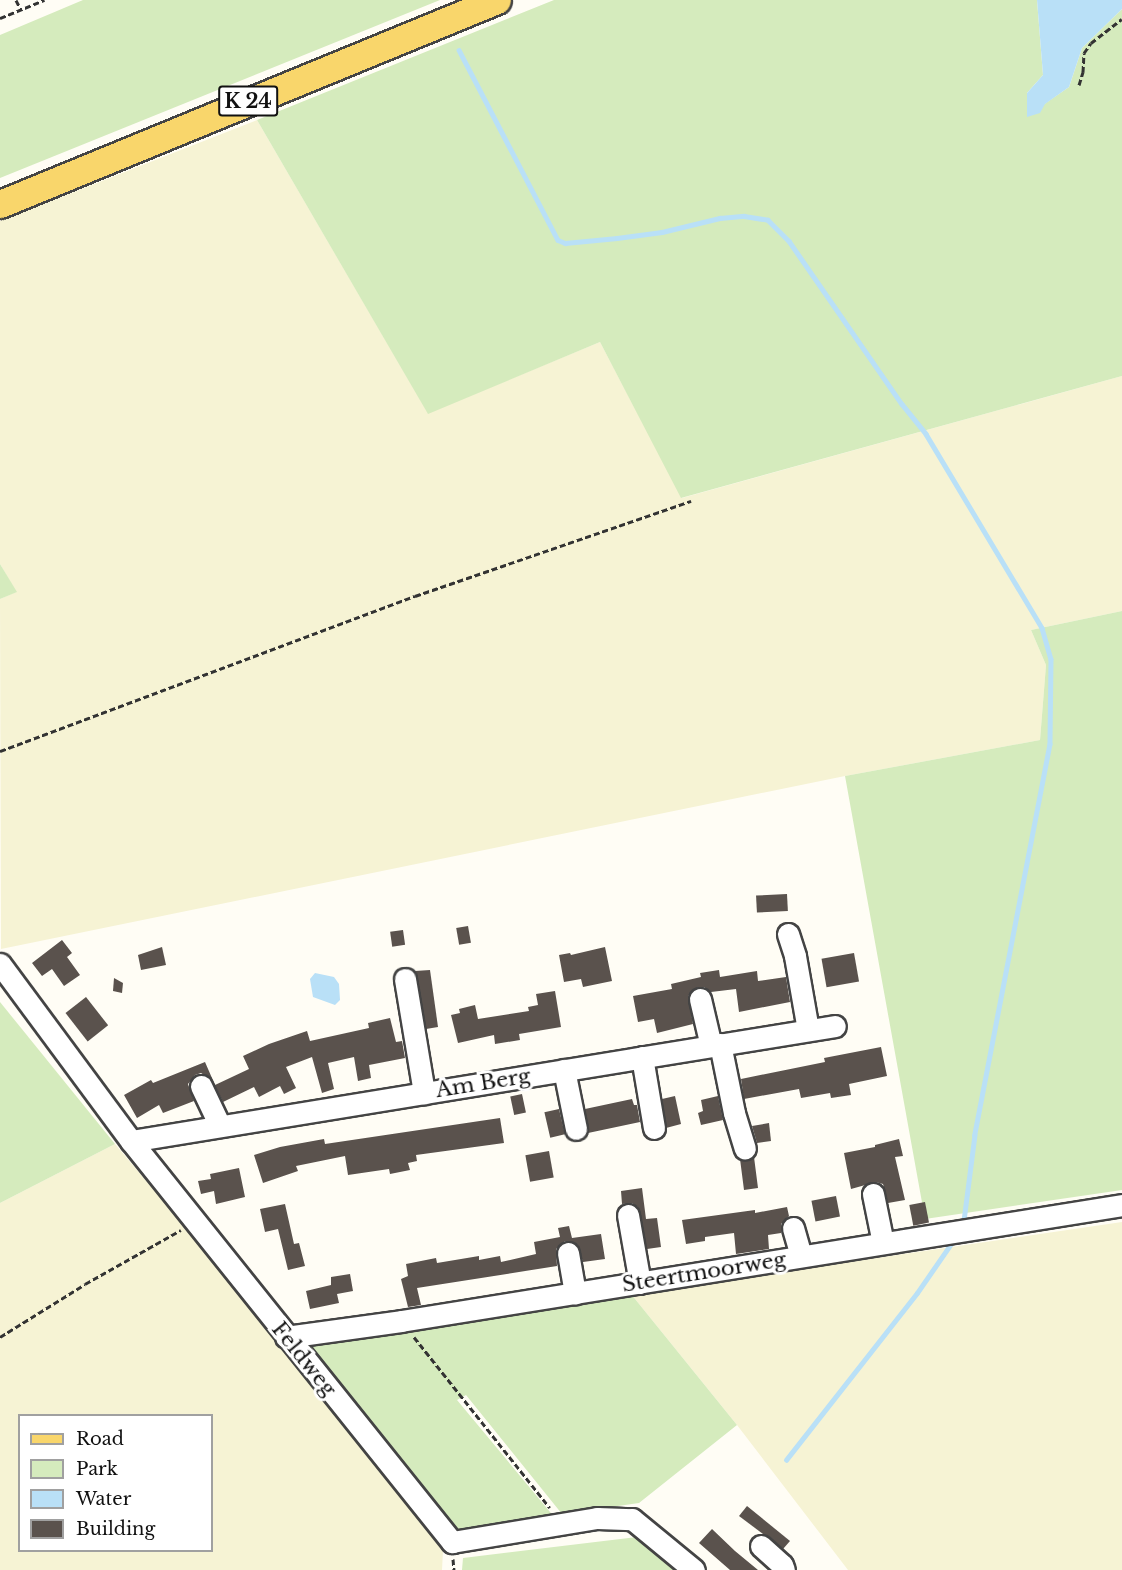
<!DOCTYPE html>
<style>
body{margin:0}
#map{position:relative;width:1122px;height:1570px;overflow:hidden;background:#fffdf5;font-family:"Libre Baskerville",serif}
div>[style]{position:absolute}
[style*='--x']{left:calc(var(--x)*1px);top:calc(var(--y)*1px);width:calc(var(--w)*1px);rotate:calc(var(--a)*1deg)}
.farmland>*{inset:0;background:#f6f3d4}
.green>*{inset:0;background:#d5ebbd}
.water>*{inset:0;background:#b9e0f7}
.stream>*{height:4.5px;margin:-2.25px;padding:0 2.25px;transform-origin:2.25px;border-radius:2.25px;background:#b9e0f7}
.building>*{inset:0;background:#5a524d;transform-origin:0 0}
.path>*{height:3px;margin-top:-1.5px;transform-origin:0;background:repeating-linear-gradient(90deg,#333 0 6px,transparent 0 9px)}
.roads{filter:drop-shadow(2px 0 #444) drop-shadow(-2px 0 #444) drop-shadow(0 2px #444) drop-shadow(0 -2px #444)}
.minor>*{height:21px;margin:-10.5px;padding:0 10.5px;transform-origin:10.5px;border-radius:10.5px;background:#fff}
.major>*{height:27px;margin:-13.5px;padding:0 13.5px;transform-origin:13.5px;border-radius:13.5px;background:#f9d66b}
span{translate:-50% -50%;white-space:nowrap;text-align:center;line-height:1.15;-webkit-text-stroke:6px #fff;paint-order:stroke}
.shield-label span{padding:2px 4px;background:#fff;border:2px solid;border-radius:4px;-webkit-text-stroke-width:0}
.shield-label{font-size:20px;color:#111;font-weight:700}
.street-label{font-size:21px;color:#111}
.legend{position:absolute;left:18px;top:1414px;width:195px;height:138px;box-sizing:border-box;background:#fff;border:2px solid #a0a0a0;margin:0;padding:8px 10px;list-style:none;font-size:18px;color:#111}
.legend li{display:flex;align-items:center;gap:12px;height:30px}
.legend b{width:30px;border:2px solid #a0a0a0}
</style>
<div id="map">
<div class="farmland">
<div style="clip-path:polygon(257px 120px,428px 413px,600px 342px,682px 498px,1122px 376px,1122px 611px,1031px 630px,1046px 665px,1040px 740px,845px 776px,1px 949px,0 599px,16px 592px,0 564px,0 221px)"></div>
<div style="clip-path:polygon(evenodd,115px 1144px,186px 1228px,443px 1551px,442px 1570px,0 1570px,0 1203px,115px 1144px,20px 1416px,212px 1416px,212px 1550px,20px 1550px,20px 1416px)"></div>
<div style="clip-path:polygon(1122px 1222px,1122px 1570px,848px 1570px,737px 1425px,631px 1294px)"></div>
</div>
<div class="green">
<div style="clip-path:polygon(83px 0,440px 0,0 178px,0 35px)"></div>
<div style="clip-path:polygon(554px 0,1037px 0,1043px 75px,1027px 93px,1027px 116px,1069px 87px,1082px 48px,1122px 9px,1122px 376px,681px 498px,600px 342px,428px 414px,257px 120px)"></div>
<div style="clip-path:polygon(0 564px,17px 592px,0 599px)"></div>
<div style="clip-path:polygon(1122px 611px,1122px 1190px,925px 1219px,845px 776px,1040px 740px,1046px 665px,1031px 630px)"></div>
<div style="clip-path:polygon(0 1002px,115px 1144px,0 1203px)"></div>
<div style="clip-path:polygon(631px 1294px,737px 1425px,639px 1503px,562px 1514px,466px 1395px,457px 1400px,555px 1518px,456px 1535px,301px 1343px)"></div>
<div style="clip-path:polygon(637px 1537px,679px 1570px,462px 1570px,463px 1558px)"></div>
</div>
<div class="water">
<div style="clip-path:polygon(1037px 0,1122px 0,1122px 9px,1082px 48px,1069px 87px,1045px 104px,1040px 113px,1027px 117px,1027px 93px,1043px 75px)"></div>
<div style="clip-path:polygon(315px 973px,334px 977px,339px 984px,340px 1000px,335px 1005px,313px 997px,310px 979px)"></div>
</div>
<div class="stream">
<div style="--x:459;--y:50;--w:214;--a:62.5"></div>
<div style="--x:558;--y:240;--w:8;--a:23"></div>
<div style="--x:565;--y:243;--w:52;--a:-5.5"></div>
<div style="--x:617;--y:238;--w:45;--a:-7.6"></div>
<div style="--x:662;--y:232;--w:60;--a:-13.6"></div>
<div style="--x:720;--y:218;--w:24;--a:-5"></div>
<div style="--x:744;--y:216;--w:24;--a:9"></div>
<div style="--x:768;--y:220;--w:30;--a:45"></div>
<div style="--x:789;--y:241;--w:198;--a:55.3"></div>
<div style="--x:902;--y:404;--w:38;--a:51"></div>
<div style="--x:926;--y:434;--w:226;--a:59.1"></div>
<div style="--x:1042;--y:628;--w:32;--a:74"></div>
<div style="--x:1051;--y:659;--w:85;--a:90.7"></div>
<div style="--x:1050;--y:744;--w:398;--a:100.9"></div>
<div style="--x:975;--y:1135;--w:87;--a:97.3"></div>
<div style="--x:786;--y:1460;--w:212;--a:-51.9"></div>
<div style="--x:917;--y:1293;--w:67;--a:-55.4"></div>
</div>
<div class="building">
<div style="left:787px;top:894px;width:17px;height:31px;rotate:87deg"></div>
<div style="left:468px;top:926px;width:17px;height:12px;rotate:80deg"></div>
<div style="left:403px;top:930px;width:15px;height:13px;rotate:82deg"></div>
<div style="clip-path:polygon(62px 940px,72px 953px,67px 957px,80px 975px,64px 986px,52px 969px,42px 976px,32px 963px)"></div>
<div style="clip-path:polygon(162px 947px,166px 965px,141px 970px,138px 955px)"></div>
<div style="clip-path:polygon(605px 947px,612px 981px,583px 987px,581px 979px,564px 982px,559px 955px,570px 953px,571px 955px)"></div>
<div style="left:854px;top:953px;width:29px;height:33px;rotate:80deg"></div>
<div style="clip-path:polygon(430px 970px,438px 1027px,426px 1029px,415px 971px)"></div>
<div style="clip-path:polygon(719px 970px,720px 977px,757px 971px,758px 981px,786px 977px,790px 1002px,739px 1012px,736px 989px,711px 992px,704px 987px,698px 987px,688px 996px,693px 1024px,657px 1033px,654px 1019px,638px 1022px,633px 996px,672px 989px,671px 984px,701px 977px,700px 973px)"></div>
<div style="clip-path:polygon(114px 978px,123px 983px,122px 993px,113px 991px)"></div>
<div style="clip-path:polygon(555px 991px,561px 1027px,519px 1034px,520px 1040px,495px 1044px,494px 1035px,458px 1043px,451px 1015px,460px 1013px,459px 1009px,475px 1005px,478px 1019px,529px 1011px,528px 1007px,538px 1005px,536px 994px)"></div>
<div style="left:86px;top:997px;width:36px;height:26px;rotate:52deg"></div>
<div style="clip-path:polygon(390px 1018px,396px 1042px,402px 1041px,405px 1058px,369px 1065px,371px 1078px,358px 1081px,354px 1057px,328px 1063px,334px 1089px,322px 1093px,312px 1057px,286px 1067px,296px 1088px,284px 1094px,280px 1086px,259px 1097px,254px 1087px,223px 1102px,212px 1080px,201px 1073px,195px 1075px,188px 1084px,194px 1101px,163px 1113px,159px 1105px,137px 1118px,124px 1095px,151px 1080px,153px 1083px,205px 1062px,215px 1085px,249px 1069px,243px 1056px,269px 1044px,307px 1031px,310px 1041px,369px 1028px,368px 1023px)"></div>
<div style="clip-path:polygon(881px 1047px,887px 1076px,849px 1084px,851px 1095px,831px 1098px,830px 1093px,801px 1098px,799px 1089px,744px 1099px,741px 1079px,825px 1062px,824px 1058px)"></div>
<div style="left:522px;top:1094px;width:19px;height:12px;rotate:78deg"></div>
<div style="clip-path:polygon(675px 1096px,681px 1124px,666px 1128px,662px 1099px)"></div>
<div style="clip-path:polygon(718px 1096px,723px 1120px,701px 1125px,698px 1113px,703px 1111px,701px 1100px)"></div>
<div style="clip-path:polygon(632px 1099px,634px 1105px,637px 1105px,640px 1122px,588px 1133px,585px 1109px)"></div>
<div style="left:559px;top:1109px;width:26px;height:15px;rotate:77deg"></div>
<div style="clip-path:polygon(500px 1118px,504px 1143px,416px 1155px,417px 1161px,408px 1163px,410px 1170px,390px 1174px,389px 1169px,348px 1175px,345px 1156px,296px 1166px,298px 1171px,263px 1183px,254px 1155px,280px 1147px,324px 1139px,325px 1144px)"></div>
<div style="clip-path:polygon(769px 1123px,771px 1141px,757px 1143px,752px 1126px)"></div>
<div style="clip-path:polygon(899px 1139px,903px 1156px,895px 1157px,905px 1200px,888px 1203px,883px 1184px,876px 1182px,851px 1189px,844px 1153px,875px 1147px,875px 1145px)"></div>
<div style="left:549px;top:1151px;width:27px;height:24px;rotate:80deg"></div>
<div style="clip-path:polygon(754px 1157px,758px 1188px,744px 1190px,740px 1159px,748px 1160px)"></div>
<div style="clip-path:polygon(239px 1168px,245px 1197px,216px 1204px,214px 1191px,201px 1194px,198px 1181px,211px 1179px,210px 1174px)"></div>
<div style="clip-path:polygon(642px 1188px,646px 1219px,657px 1218px,661px 1247px,647px 1249px,638px 1207px,632px 1203px,622px 1204px,621px 1191px)"></div>
<div style="left:836px;top:1196px;width:21px;height:25px;rotate:79deg"></div>
<div style="left:925px;top:1202px;width:21px;height:16px;rotate:79deg"></div>
<div style="clip-path:polygon(285px 1204px,294px 1244px,299px 1243px,305px 1266px,288px 1270px,278px 1229px,265px 1232px,260px 1209px)"></div>
<div style="clip-path:polygon(787px 1207px,789px 1216px,781px 1224px,781px 1233px,768px 1235px,769px 1249px,736px 1254px,734px 1233px,705px 1237px,705px 1241px,686px 1244px,682px 1220px,755px 1210px,755px 1213px)"></div>
<div style="clip-path:polygon(569px 1226px,572px 1238px,601px 1234px,605px 1259px,583px 1262px,578px 1245px,565px 1241px,556px 1249px,557px 1266px,417px 1288px,421px 1305px,408px 1307px,401px 1279px,408px 1276px,406px 1264px,436px 1258px,437px 1263px,479px 1256px,479px 1260px,500px 1256px,501px 1262px,536px 1254px,534px 1242px,560px 1237px,558px 1228px)"></div>
<div style="clip-path:polygon(350px 1274px,353px 1291px,337px 1294px,339px 1303px,310px 1309px,306px 1291px,331px 1285px,331px 1277px)"></div>
<div style="clip-path:polygon(747px 1506px,790px 1541px,783px 1549px,739px 1516px)"></div>
<div style="clip-path:polygon(712px 1529px,735px 1551px,758px 1570px,730px 1570px,699px 1543px)"></div>
</div>
<div class="path">
<div style="--x:16;--y:0;--w:11;--a:63"></div>
<div style="--x:0;--y:18;--w:48;--a:-22.2"></div>
<div style="--x:1079;--y:85;--w:14;--a:-73"></div>
<div style="--x:1083;--y:72;--w:19;--a:-87"></div>
<div style="--x:1084;--y:53;--w:12;--a:-55"></div>
<div style="--x:1091;--y:43;--w:39;--a:-38"></div>
<div style="--x:0;--y:751;--w:443;--a:-20.5"></div>
<div style="--x:415;--y:596;--w:292;--a:-19"></div>
<div style="--x:0;--y:1337;--w:100;--a:-31.9"></div>
<div style="--x:85;--y:1284;--w:110;--a:-29.4"></div>
<div style="--x:414;--y:1337;--w:218;--a:51.5"></div>
<div style="--x:453;--y:1559;--w:11;--a:85"></div>
</div>
<div class="roads">
<div class="minor">
<div style="--x:788;--y:934;--w:23;--a:72"></div>
<div style="--x:795;--y:956;--w:75;--a:80"></div>
<div style="--x:0;--y:964;--w:220;--a:53.5"></div>
<div style="--x:131;--y:1141;--w:514;--a:51.32"></div>
<div style="--x:452;--y:1542;--w:147;--a:-9.4"></div>
<div style="--x:597;--y:1518;--w:35;--a:2"></div>
<div style="--x:632;--y:1519;--w:80;--a:39.4"></div>
<div style="--x:405;--y:979;--w:116;--a:80.5"></div>
<div style="--x:700;--y:999;--w:48;--a:76.8"></div>
<div style="--x:720;--y:1044;--w:70;--a:78.5"></div>
<div style="--x:734;--y:1113;--w:37;--a:73"></div>
<div style="--x:642;--y:1057;--w:72;--a:80.4"></div>
<div style="--x:564;--y:1070;--w:60;--a:78.5"></div>
<div style="--x:201;--y:1086;--w:44;--a:64.6"></div>
<div style="--x:131;--y:1141;--w:713;--a:-9.28"></div>
<div style="--x:873;--y:1194;--w:50;--a:78.5"></div>
<div style="--x:628;--y:1215;--w:69;--a:80"></div>
<div style="--x:793;--y:1228;--w:29;--a:74"></div>
<div style="--x:568;--y:1253;--w:41;--a:80.1"></div>
<div style="--x:286;--y:1337;--w:116;--a:-7.9"></div>
<div style="--x:401;--y:1321;--w:730;--a:-9.14"></div>
<div style="--x:761;--y:1546;--w:28;--a:42"></div>
<div style="--x:782;--y:1565;--w:5;--a:68"></div>
</div>
<div class="major">
<div style="--x:0;--y:204;--w:537;--a:-22.32"></div>
</div>
</div>
<div class="shield-label">
<span style="left:248px;top:101px">K 24</span>
</div>
<div class="street-label">
<span style="left:483px;top:1083px;rotate:-9deg">Am Berg</span>
<span style="left:704px;top:1272px;rotate:-9deg">Steertmoorweg</span>
<span style="left:304px;top:1359px;rotate:51deg">Feldweg</span>
</div>
<ul class="legend">
<li><b style="height:8px;background:#f9d66b"></b>Road</li>
<li><b style="height:16px;background:#d5ebbd"></b>Park</li>
<li><b style="height:16px;background:#b9e0f7"></b>Water</li>
<li><b style="height:16px;background:#5a524d"></b>Building</li>
</ul>
</div>
